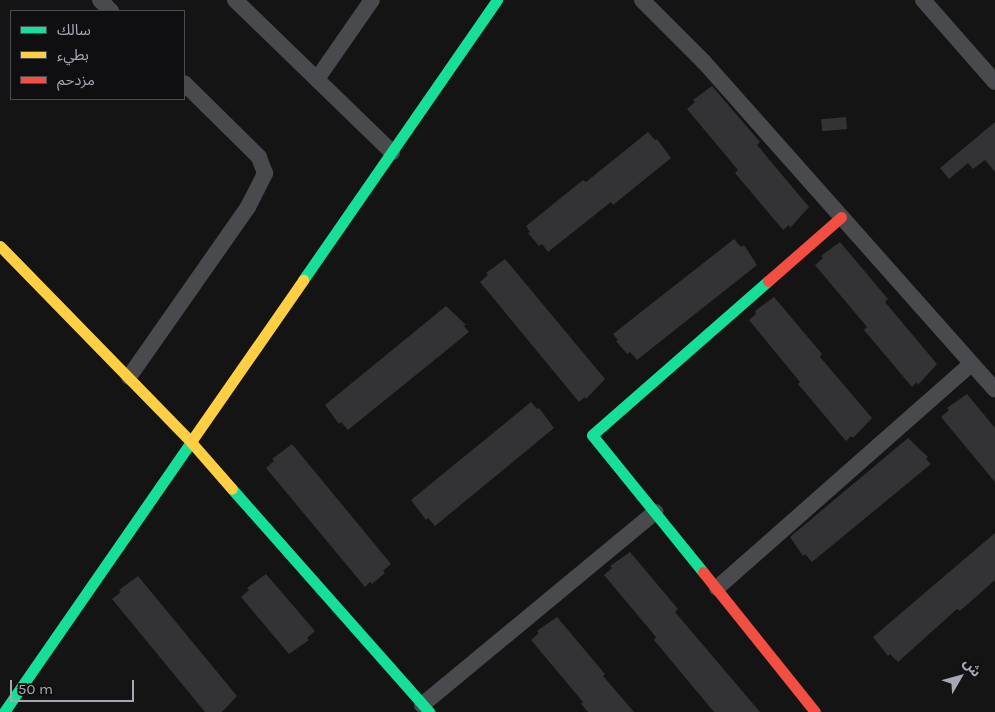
<!DOCTYPE html>
<meta charset="utf-8">
<style>
body{margin:0}
#map{position:relative;width:995px;height:712px;overflow:hidden;background:#141414;font-family:Karla,"Noto Sans Arabic",sans-serif}
div>[style]{position:absolute}
[style*='--x']{left:calc(var(--x)*1px);top:calc(var(--y)*1px);width:calc(var(--w)*1px);rotate:calc(var(--a)*1deg)}
.building>*{inset:0;background:#333335;transform-origin:0 0}
.street>*{height:16px;margin:-8px;padding:0 8px;transform-origin:8px;border-radius:8px;background:#494a4d}
.fast>*{height:11px;margin:-5.5px;padding:0 5.5px;transform-origin:5.5px;border-radius:5.5px;background:#16e098}
.slow>*{height:11px;margin:-5.5px;padding:0 5.5px;transform-origin:5.5px;border-radius:5.5px;background:#ffcf43}
.jam>*{height:11px;margin:-5.5px;padding:0 5.5px;transform-origin:5.5px;border-radius:5.5px;background:#f24e42}
span{translate:-50% -50%;white-space:nowrap;text-align:center;line-height:1.15;-webkit-text-stroke:4.5px #0f0e10;paint-order:stroke}
.legend{position:absolute;left:10px;top:10px;width:175px;height:90px;box-sizing:border-box;background:#0f0e10;border:1px solid #4b4c52;margin:0;padding:6px 9px;list-style:none;font-size:15px;color:#a6a9b5}
.legend li{display:flex;align-items:center;gap:10px;height:25px}
.legend b{width:25px;border:1px solid #4b4c52}
.north{position:absolute;left:935px;top:652px;width:50px;height:50px;-webkit-text-stroke:4px #0f0e10;paint-order:stroke;rotate:52deg;font-size:14px;font-weight:700;line-height:20px;text-align:center;color:#a6a9b5}
.north::after{content:'';display:block;margin:auto;width:18px;height:22px;background:#a6a9b5;clip-path:polygon(50% 0,100% 100%,50% 72%,0 100%)}
.scale{position:absolute;left:10px;top:680px;width:124px;height:22px;box-sizing:border-box;border:2px solid #a6a9b5;border-top:0;padding-left:6px;font-size:15px;line-height:18px;white-space:nowrap;color:#a6a9b5;-webkit-text-stroke:4px #0f0e10;paint-order:stroke}
</style>
<div id="map">
<div class="building">
<div style="clip-path:polygon(712px 86px,760px 142px,757px 145px,809px 207px,790px 228px,789px 225px,783px 230px,735px 173px,738px 170px,687px 109px,695px 102px,693px 100px)"></div>
<div style="left:846px;top:117px;width:12px;height:25px;rotate:85deg"></div>
<div style="clip-path:polygon(995px 122px,995px 172px,985px 160px,973px 169px,968px 163px,949px 179px,940px 168px)"></div>
<div style="clip-path:polygon(648px 132px,655px 140px,657px 139px,671px 158px,613px 205px,611px 202px,548px 252px,542px 244px,539px 246px,528px 233px,530px 232px,526px 226px,583px 180px,586px 182px)"></div>
<div style="clip-path:polygon(734px 239px,741px 247px,744px 245px,757px 265px,637px 360px,630px 352px,627px 354px,616px 341px,618px 340px,613px 334px)"></div>
<div style="clip-path:polygon(840px 242px,888px 299px,885px 302px,937px 364px,918px 385px,917px 382px,912px 387px,864px 330px,867px 327px,815px 265px,823px 258px,821px 256px)"></div>
<div style="clip-path:polygon(505px 259px,605px 379px,586px 399px,585px 397px,579px 402px,480px 282px,488px 275px,486px 273px)"></div>
<div style="clip-path:polygon(774px 297px,822px 354px,820px 357px,872px 418px,853px 438px,851px 436px,846px 441px,798px 384px,800px 382px,749px 320px,756px 314px,755px 311px)"></div>
<div style="clip-path:polygon(446px 306px,466px 325px,464px 326px,469px 332px,348px 430px,341px 422px,339px 424px,325px 405px)"></div>
<div style="clip-path:polygon(967px 394px,995px 428px,995px 482px,941px 417px,949px 410px,947px 408px)"></div>
<div style="clip-path:polygon(531px 402px,537px 409px,539px 408px,554px 428px,435px 526px,428px 518px,426px 520px,411px 500px)"></div>
<div style="clip-path:polygon(908px 438px,928px 457px,926px 459px,931px 464px,812px 562px,805px 554px,803px 556px,790px 537px)"></div>
<div style="clip-path:polygon(292px 444px,391px 564px,383px 571px,385px 573px,372px 584px,370px 582px,365px 587px,266px 468px,274px 461px,272px 459px)"></div>
<div style="clip-path:polygon(995px 533px,995px 580px,960px 611px,957px 609px,898px 662px,890px 654px,888px 656px,873px 637px)"></div>
<div style="clip-path:polygon(630px 552px,678px 609px,675px 612px,760px 712px,714px 712px,654px 640px,656px 637px,604px 575px,612px 568px,610px 566px)"></div>
<div style="clip-path:polygon(266px 574px,315px 631px,307px 638px,309px 640px,289px 654px,241px 597px,249px 590px,247px 588px)"></div>
<div style="clip-path:polygon(138px 576px,237px 696px,222px 712px,205px 712px,112px 599px,121px 592px,119px 590px)"></div>
<div style="clip-path:polygon(557px 617px,605px 674px,603px 676px,634px 712px,588px 712px,581px 704px,583px 702px,531px 640px,539px 633px,537px 631px)"></div>
</div>
<div class="street">
<div style="--x:100;--y:0;--w:16;--a:45"></div>
<div style="--x:235;--y:0;--w:219;--a:44.1"></div>
<div style="--x:642;--y:0;--w:88;--a:45"></div>
<div style="--x:704;--y:62;--w:438;--a:48.4"></div>
<div style="--x:923;--y:0;--w:109;--a:48.7"></div>
<div style="--x:317;--y:79;--w:96;--a:-55.2"></div>
<div style="--x:129;--y:377;--w:208;--a:-55"></div>
<div style="--x:248;--y:207;--w:38;--a:-63"></div>
<div style="--x:265;--y:173;--w:17;--a:-111"></div>
<div style="--x:259;--y:157;--w:105;--a:-135.4"></div>
<div style="--x:717;--y:588;--w:339;--a:-41.4"></div>
<div style="--x:422;--y:705;--w:303;--a:-39.6"></div>
</div>
<div class="fast">
<div style="--x:303;--y:280;--w:341;--a:-55.3"></div>
<div style="--x:232;--y:489;--w:298;--a:48.5"></div>
<div style="--x:703;--y:572;--w:176;--a:-129"></div>
<div style="--x:592;--y:435;--w:234;--a:-41.2"></div>
<div style="--x:4;--y:712;--w:331;--a:-55.3"></div>
</div>
<div class="slow">
<div style="--x:0;--y:246;--w:274;--a:45.7"></div>
<div style="--x:191;--y:442;--w:62;--a:48.9"></div>
<div style="--x:192;--y:440;--w:195;--a:-55.2"></div>
</div>
<div class="jam">
<div style="--x:768;--y:281;--w:97;--a:-41.2"></div>
<div style="--x:703;--y:572;--w:179;--a:51.3"></div>
</div>
<ul class="legend">
<li><b style="height:6px;background:#16e098"></b>سالك</li>
<li><b style="height:6px;background:#ffcf43"></b>بطيء</li>
<li><b style="height:6px;background:#f24e42"></b>مزدحم</li>
</ul>
<div class="north">ش</div>
<div class="scale">50 m</div>
</div>
